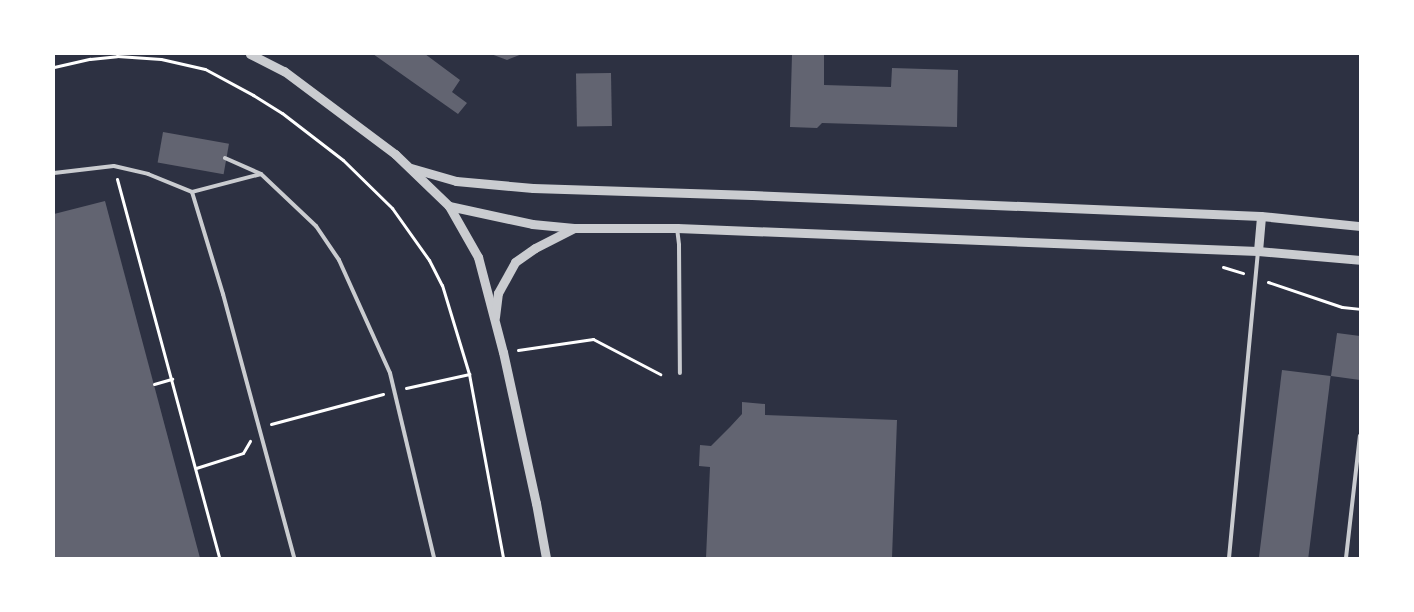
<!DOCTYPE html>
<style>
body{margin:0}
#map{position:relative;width:1414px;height:612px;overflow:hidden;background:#2d3142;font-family:"Source Serif 4",serif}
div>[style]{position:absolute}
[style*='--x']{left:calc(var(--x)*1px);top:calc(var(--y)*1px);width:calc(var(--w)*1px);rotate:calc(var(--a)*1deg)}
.building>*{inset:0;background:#626471;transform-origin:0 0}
.path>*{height:3px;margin:-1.5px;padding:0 1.5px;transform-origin:1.5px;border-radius:1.5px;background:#fff}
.service>*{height:4px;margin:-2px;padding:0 2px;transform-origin:2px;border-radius:2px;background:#caccd0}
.tertiary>*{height:9px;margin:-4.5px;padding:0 4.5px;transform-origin:4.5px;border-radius:4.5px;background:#caccd0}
span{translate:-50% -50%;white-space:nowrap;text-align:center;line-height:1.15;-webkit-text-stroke:5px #fff;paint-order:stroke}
.frame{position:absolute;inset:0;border:55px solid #fff;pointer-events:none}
</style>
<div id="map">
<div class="building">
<div style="clip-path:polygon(373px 54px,425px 54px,460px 80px,452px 92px,467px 103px,458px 114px)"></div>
<div style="clip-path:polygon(491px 54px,522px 54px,507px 60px)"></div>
<div style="clip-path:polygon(792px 54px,824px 54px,824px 85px,891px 87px,892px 68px,958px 70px,957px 127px,822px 123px,817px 128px,790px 127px)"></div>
<div style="left:611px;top:73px;width:53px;height:35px;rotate:89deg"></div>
<div style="left:163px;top:132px;width:67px;height:31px;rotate:10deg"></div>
<div style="clip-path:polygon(105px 201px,200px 558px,54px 558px,54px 214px)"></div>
<div style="clip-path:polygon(1337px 333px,1360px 336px,1360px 380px,1331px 376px)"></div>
<div style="left:1282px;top:370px;width:49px;height:190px;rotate:7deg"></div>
<div style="clip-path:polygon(742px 402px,765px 404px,765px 415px,897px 420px,892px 558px,706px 558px,710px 467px,699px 466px,700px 445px,711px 446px,730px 427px,742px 414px)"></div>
</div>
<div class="path">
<div style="--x:54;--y:67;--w:37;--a:-13"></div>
<div style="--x:90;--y:59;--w:27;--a:-6"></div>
<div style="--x:117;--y:56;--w:44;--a:3.9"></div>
<div style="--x:161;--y:59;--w:45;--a:12.8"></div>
<div style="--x:205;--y:69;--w:55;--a:28.4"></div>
<div style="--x:253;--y:95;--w:34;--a:32"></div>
<div style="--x:282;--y:113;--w:77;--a:37.6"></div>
<div style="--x:343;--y:160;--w:69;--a:44.4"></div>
<div style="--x:392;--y:208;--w:64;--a:54.6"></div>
<div style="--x:429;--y:260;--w:28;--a:63"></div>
<div style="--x:442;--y:285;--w:93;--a:73.1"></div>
<div style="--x:469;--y:374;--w:187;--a:79.5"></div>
<div style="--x:117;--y:179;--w:392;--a:74.9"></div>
<div style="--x:1223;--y:267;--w:21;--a:17"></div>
<div style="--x:1268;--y:282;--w:78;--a:18.7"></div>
<div style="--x:1342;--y:307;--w:18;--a:6"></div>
<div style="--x:518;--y:350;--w:76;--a:-8.3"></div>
<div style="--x:593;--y:339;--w:76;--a:27.6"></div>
<div style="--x:154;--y:384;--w:19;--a:-16"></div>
<div style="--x:406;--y:388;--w:65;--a:-12.5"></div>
<div style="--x:271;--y:424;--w:116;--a:-15"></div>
<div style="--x:196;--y:468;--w:49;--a:-17.7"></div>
<div style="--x:243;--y:453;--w:14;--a:-60"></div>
</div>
<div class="service">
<div style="--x:225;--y:158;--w:39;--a:24"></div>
<div style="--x:261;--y:174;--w:76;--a:43.4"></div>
<div style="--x:316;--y:226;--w:41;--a:55.9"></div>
<div style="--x:339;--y:260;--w:124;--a:65.7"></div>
<div style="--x:390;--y:373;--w:190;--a:76.6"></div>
<div style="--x:54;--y:173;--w:60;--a:-6.7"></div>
<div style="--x:114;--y:166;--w:35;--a:13"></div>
<div style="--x:148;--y:174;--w:48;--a:22.2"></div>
<div style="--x:261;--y:174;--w:71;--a:165.4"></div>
<div style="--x:192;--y:192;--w:107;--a:73.1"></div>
<div style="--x:223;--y:294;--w:273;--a:74.9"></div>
<div style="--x:677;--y:228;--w:17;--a:83"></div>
<div style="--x:679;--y:245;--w:128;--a:89.6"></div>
<div style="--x:1229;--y:558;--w:308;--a:-84.6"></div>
<div style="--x:1346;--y:558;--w:123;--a:-83.5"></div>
</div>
<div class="tertiary">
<div style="--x:250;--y:54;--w:38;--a:27"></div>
<div style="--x:284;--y:71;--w:139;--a:36.8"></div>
<div style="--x:395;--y:154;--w:75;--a:43.9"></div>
<div style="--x:449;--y:206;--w:59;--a:60.4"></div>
<div style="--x:478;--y:257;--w:98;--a:75.3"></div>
<div style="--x:503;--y:352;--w:155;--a:77.7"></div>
<div style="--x:536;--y:503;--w:56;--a:79.7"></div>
<div style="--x:411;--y:168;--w:47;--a:16.1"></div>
<div style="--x:456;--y:181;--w:77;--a:5.2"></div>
<div style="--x:533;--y:188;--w:219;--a:1.8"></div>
<div style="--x:752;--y:195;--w:509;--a:2.36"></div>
<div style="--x:1261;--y:216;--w:100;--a:5.8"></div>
<div style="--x:449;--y:206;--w:85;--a:12.2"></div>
<div style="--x:532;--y:224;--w:42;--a:5.4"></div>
<div style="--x:574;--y:228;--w:103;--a:0"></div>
<div style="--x:677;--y:228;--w:581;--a:2.27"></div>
<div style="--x:1258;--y:251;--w:102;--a:5"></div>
<div style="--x:1258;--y:251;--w:35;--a:-85"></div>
<div style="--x:495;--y:317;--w:24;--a:-83"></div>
<div style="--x:498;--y:293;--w:35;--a:-61"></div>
<div style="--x:515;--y:262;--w:24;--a:-35"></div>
<div style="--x:535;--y:248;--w:44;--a:-27.1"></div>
</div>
<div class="frame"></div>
</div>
